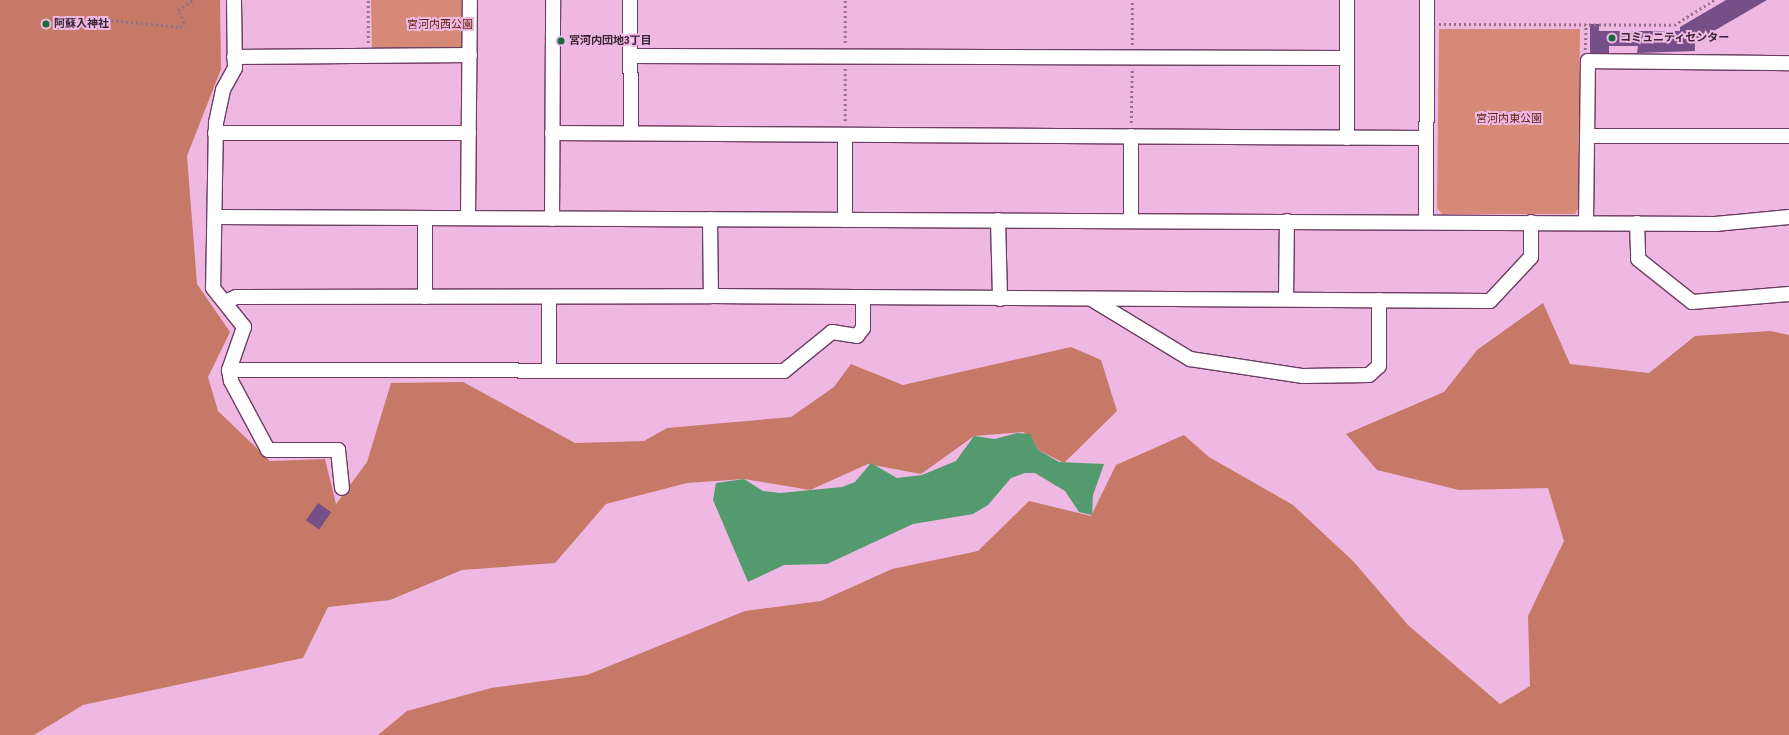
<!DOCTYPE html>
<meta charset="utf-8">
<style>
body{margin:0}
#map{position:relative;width:1789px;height:735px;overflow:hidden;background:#eeb8e2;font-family:"Roboto Condensed","Noto Sans JP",sans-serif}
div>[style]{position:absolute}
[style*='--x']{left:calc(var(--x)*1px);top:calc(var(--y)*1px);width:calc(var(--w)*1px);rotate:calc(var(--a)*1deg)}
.green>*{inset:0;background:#d68976}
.forest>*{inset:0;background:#c67966}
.water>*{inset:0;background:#539b6e}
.building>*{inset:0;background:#764e88;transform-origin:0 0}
.path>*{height:2.5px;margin-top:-1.25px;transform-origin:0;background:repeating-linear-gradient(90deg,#95708d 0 2px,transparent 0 5px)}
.roads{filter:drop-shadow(1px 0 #6c3d62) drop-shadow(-1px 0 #6c3d62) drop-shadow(0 1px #6c3d62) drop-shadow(0 -1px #6c3d62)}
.minor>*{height:14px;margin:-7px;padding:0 7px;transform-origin:7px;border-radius:7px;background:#fff}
.dots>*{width:11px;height:11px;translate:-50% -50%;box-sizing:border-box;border:2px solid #eeb8e2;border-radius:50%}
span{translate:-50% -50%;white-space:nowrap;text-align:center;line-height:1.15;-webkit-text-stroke:4px #eeb8e2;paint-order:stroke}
.poi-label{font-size:11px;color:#392434;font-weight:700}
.left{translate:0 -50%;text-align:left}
.park-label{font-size:11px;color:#621c0b}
</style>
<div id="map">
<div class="green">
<div style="clip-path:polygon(371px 0,466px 0,465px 43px,458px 50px,372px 49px)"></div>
<div style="clip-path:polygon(1439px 29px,1580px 29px,1578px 209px,1575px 214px,1442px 214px,1437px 208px)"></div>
</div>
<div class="forest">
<div style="clip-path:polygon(0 0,220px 0,221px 69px,187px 156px,197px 284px,230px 332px,208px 377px,218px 411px,270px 461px,325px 459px,336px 504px,367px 462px,391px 383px,463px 382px,575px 443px,644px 441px,667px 428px,791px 417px,834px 387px,851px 364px,903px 385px,1071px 347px,1101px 360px,1117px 411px,1064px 463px,1038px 450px,1031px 437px,1023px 432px,974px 436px,921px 474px,868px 464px,810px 490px,744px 479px,687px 483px,606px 504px,555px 563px,462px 570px,390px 600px,328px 607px,303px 658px,83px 705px,34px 735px,0 735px)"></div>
<div style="clip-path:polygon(1543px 303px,1570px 364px,1649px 373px,1695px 336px,1770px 331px,1789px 335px,1789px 735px,378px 735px,407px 711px,491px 688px,587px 675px,745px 611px,821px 601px,892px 569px,978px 551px,1029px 501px,1091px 516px,1116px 465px,1184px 435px,1209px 457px,1293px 505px,1354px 562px,1408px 625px,1500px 704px,1530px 686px,1528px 616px,1564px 541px,1548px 488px,1459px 490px,1377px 470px,1346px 434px,1444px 392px,1477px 350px)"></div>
</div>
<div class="water">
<div style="clip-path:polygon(1017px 433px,1030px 434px,1038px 450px,1059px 462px,1104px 464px,1093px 495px,1092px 515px,1079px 512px,1065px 491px,1035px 473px,1025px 473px,1011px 478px,988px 505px,973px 514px,913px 524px,827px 564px,784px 565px,748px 582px,713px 500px,716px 483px,744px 479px,763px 491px,780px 493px,842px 487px,855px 482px,871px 463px,897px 478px,922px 475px,956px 461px,974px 436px,995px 439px)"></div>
</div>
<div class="building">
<div style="clip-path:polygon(1726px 0,1767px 0,1695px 42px,1695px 51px,1637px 53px,1638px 46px,1609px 46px,1609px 53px,1590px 53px,1590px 24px,1599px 24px,1599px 31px,1680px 31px,1680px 27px)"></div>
<div style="left:318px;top:503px;width:16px;height:21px;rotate:35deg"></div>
</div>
<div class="path">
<div style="--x:1439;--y:24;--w:235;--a:0.2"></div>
<div style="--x:1674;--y:25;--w:47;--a:-32"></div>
<div style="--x:56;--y:27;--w:29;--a:0"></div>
<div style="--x:85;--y:27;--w:27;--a:-15"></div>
<div style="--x:111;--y:20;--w:69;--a:5.8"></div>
<div style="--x:180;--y:27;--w:6;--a:-45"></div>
<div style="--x:184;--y:23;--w:14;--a:-115"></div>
<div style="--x:178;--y:10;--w:18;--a:-34"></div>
<div style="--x:368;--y:43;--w:43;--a:-90"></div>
<div style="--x:845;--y:43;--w:43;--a:-90"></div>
<div style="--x:1132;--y:45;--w:45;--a:-90"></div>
<div style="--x:1585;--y:50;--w:26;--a:-88"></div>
<div style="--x:845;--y:121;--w:53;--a:-90"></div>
<div style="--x:1131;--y:123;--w:53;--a:-88.9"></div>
</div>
<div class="roads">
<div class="minor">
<div style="--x:234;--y:0;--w:68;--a:89.2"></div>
<div style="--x:235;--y:68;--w:25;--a:119"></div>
<div style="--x:223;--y:90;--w:33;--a:102"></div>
<div style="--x:216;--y:122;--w:166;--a:91"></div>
<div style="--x:213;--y:288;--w:50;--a:51.5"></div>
<div style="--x:244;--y:327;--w:46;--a:109.2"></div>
<div style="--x:229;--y:370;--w:11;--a:80"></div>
<div style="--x:231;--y:381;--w:78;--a:61.8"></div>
<div style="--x:268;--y:450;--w:70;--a:0"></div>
<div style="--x:338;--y:450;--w:38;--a:84"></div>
<div style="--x:630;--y:0;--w:133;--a:89.6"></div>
<div style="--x:1347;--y:0;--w:138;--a:90"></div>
<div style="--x:630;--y:56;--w:717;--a:0.16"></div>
<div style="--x:234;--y:57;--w:236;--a:-0.5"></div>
<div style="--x:215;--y:133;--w:254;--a:0"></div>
<div style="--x:552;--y:133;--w:874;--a:0.33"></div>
<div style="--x:845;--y:135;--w:85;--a:90"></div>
<div style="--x:1587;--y:136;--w:202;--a:0"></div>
<div style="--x:215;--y:217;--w:1500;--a:0.27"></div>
<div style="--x:1715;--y:224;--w:74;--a:-5.4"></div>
<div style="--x:425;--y:218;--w:79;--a:90"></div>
<div style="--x:468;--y:218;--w:218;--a:-89.5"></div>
<div style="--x:552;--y:219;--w:219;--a:-89.7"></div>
<div style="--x:710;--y:219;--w:77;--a:89.3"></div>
<div style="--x:998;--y:220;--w:79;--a:88.5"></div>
<div style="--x:1131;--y:221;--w:85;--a:-90"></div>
<div style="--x:1426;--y:222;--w:222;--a:-89.7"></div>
<div style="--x:1586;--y:223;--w:162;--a:-89.3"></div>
<div style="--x:1588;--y:61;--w:201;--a:0.6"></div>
<div style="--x:1637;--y:223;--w:36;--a:88"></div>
<div style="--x:1638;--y:259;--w:69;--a:38.5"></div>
<div style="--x:1692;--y:302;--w:97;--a:-4.7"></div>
<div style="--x:1286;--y:299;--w:78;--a:-89.3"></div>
<div style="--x:1093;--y:300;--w:114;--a:31.3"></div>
<div style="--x:1190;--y:359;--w:113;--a:8.6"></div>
<div style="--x:1302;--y:376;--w:67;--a:-0.9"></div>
<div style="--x:1369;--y:375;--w:13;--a:-42"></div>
<div style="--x:1379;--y:366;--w:66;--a:-90"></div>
<div style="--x:225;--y:302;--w:12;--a:-24"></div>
<div style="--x:236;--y:297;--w:475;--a:-0.1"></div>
<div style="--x:711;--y:296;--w:779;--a:0.37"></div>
<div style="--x:1490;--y:301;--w:60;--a:-47"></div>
<div style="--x:1531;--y:257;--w:35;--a:-90"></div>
<div style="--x:229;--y:370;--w:555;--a:0.1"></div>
<div style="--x:784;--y:371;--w:62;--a:-39.1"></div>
<div style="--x:832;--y:332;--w:25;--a:9"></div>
<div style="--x:857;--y:336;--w:10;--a:-53"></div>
<div style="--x:863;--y:328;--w:31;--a:-90"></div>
<div style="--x:549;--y:370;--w:72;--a:-90"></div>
</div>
</div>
<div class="dots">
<div style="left:46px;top:24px;background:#126a3d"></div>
<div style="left:1612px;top:38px;background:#126a3d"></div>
<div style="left:561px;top:41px;background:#126a3d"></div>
</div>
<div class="poi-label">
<span class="left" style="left:54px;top:24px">阿蘇入神社</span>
<span class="left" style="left:1620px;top:38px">コミュニティセンター</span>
<span class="left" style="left:569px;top:41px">宮河内団地3丁目</span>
</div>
<div class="park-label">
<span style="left:440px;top:25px">宮河内西公園</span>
<span style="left:1509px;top:119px">宮河内東公園</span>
</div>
</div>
